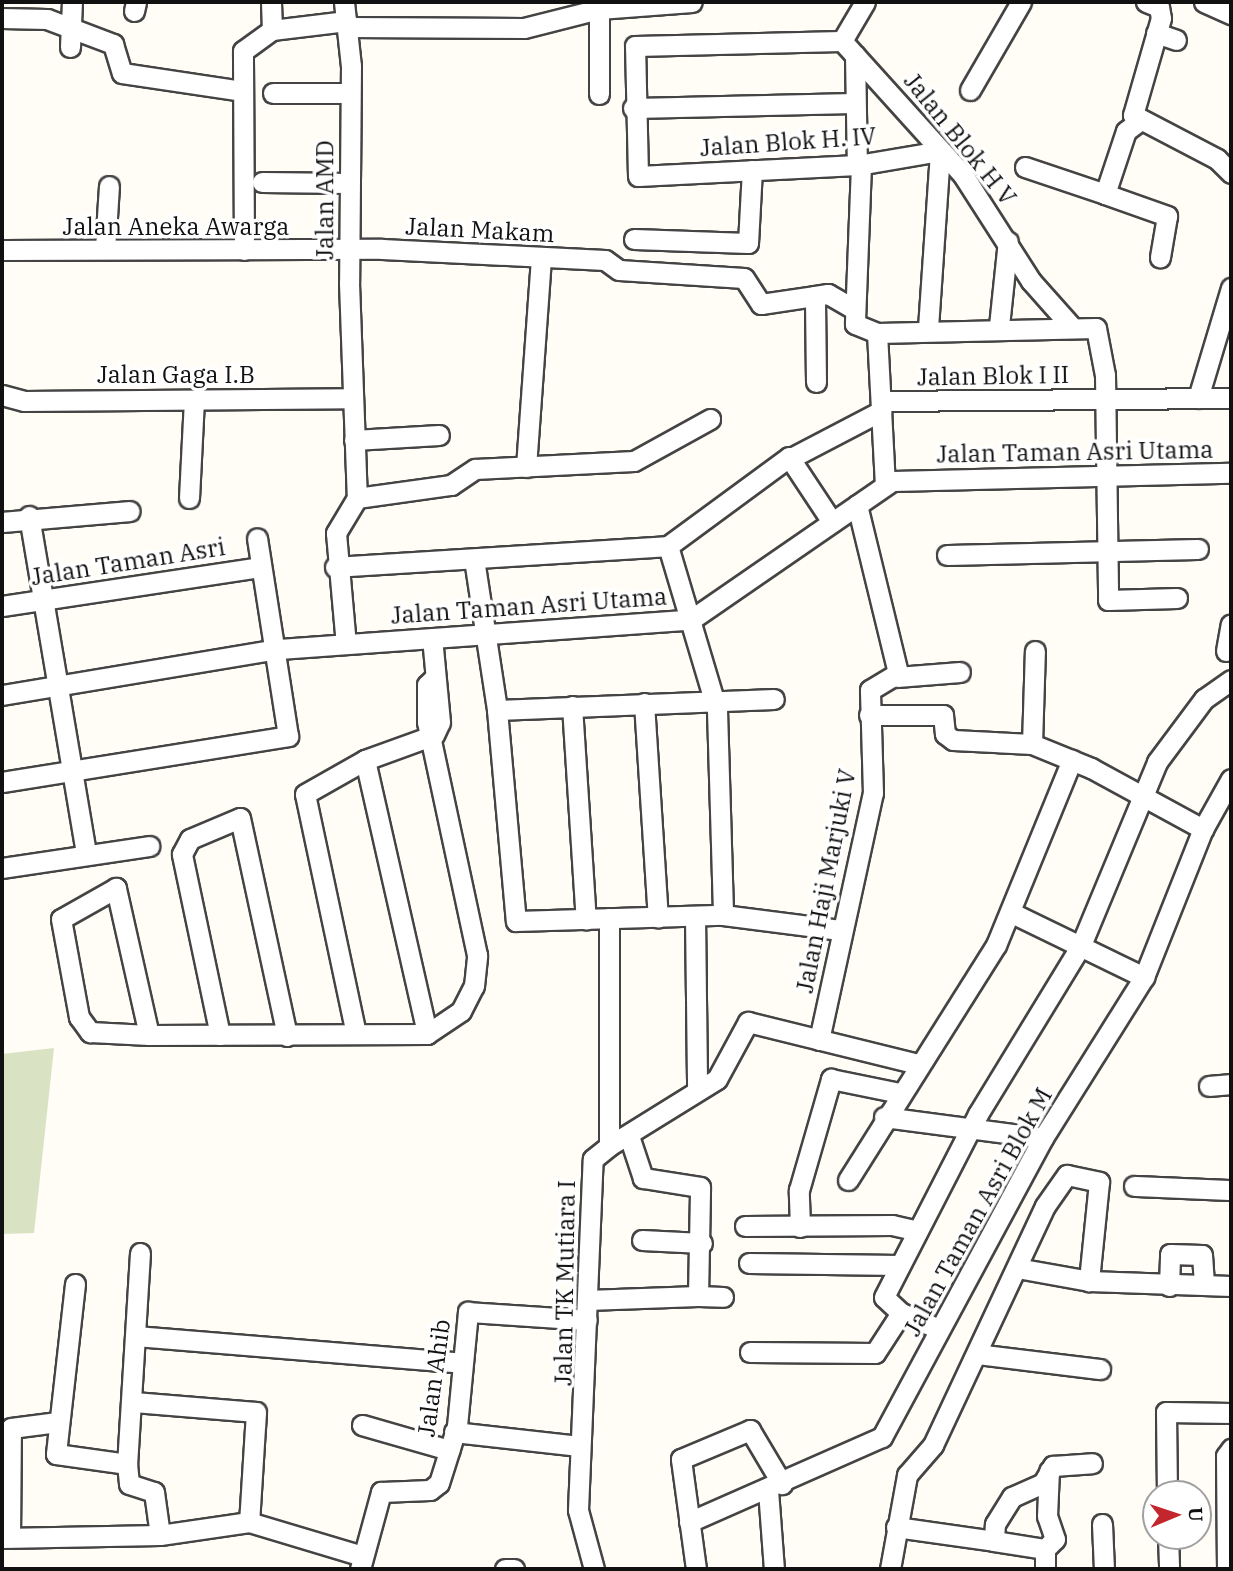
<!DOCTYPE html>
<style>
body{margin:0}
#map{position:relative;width:1233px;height:1571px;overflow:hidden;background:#fffdf5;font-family:"IBM Plex Serif",serif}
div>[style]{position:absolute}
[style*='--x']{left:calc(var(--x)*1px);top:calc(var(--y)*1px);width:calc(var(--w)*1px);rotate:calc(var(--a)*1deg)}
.cemetery>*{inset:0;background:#d9e3c4}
.roads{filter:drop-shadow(2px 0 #444) drop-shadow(-2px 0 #444) drop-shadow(0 2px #444) drop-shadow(0 -2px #444)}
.minor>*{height:19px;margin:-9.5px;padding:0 9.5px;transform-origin:9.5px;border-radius:9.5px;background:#fff}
span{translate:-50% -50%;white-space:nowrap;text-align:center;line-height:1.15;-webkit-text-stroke:7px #fff;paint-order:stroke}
.street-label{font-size:24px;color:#111}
.frame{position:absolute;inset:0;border:4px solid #111;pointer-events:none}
.north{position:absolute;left:1142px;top:1480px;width:70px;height:70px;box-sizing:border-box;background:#fff;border:2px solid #a0a0a0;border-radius:50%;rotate:88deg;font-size:19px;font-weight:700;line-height:28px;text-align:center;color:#111}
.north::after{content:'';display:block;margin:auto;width:24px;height:32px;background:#c4262e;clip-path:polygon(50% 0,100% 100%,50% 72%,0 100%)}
</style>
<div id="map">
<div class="cemetery">
<div style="clip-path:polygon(54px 1048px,34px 1233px,2px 1234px,2px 1054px)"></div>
</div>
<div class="roads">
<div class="minor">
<div style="--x:271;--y:2;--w:28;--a:88"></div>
<div style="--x:344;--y:2;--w:64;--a:83.8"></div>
<div style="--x:351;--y:66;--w:217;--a:90.5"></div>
<div style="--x:349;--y:283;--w:215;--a:87.9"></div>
<div style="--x:357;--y:498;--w:41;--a:121"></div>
<div style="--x:336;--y:533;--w:111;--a:84.9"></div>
<div style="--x:1146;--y:2;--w:14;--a:21"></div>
<div style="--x:1159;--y:7;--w:11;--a:80"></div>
<div style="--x:1161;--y:18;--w:101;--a:106.1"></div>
<div style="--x:1133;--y:115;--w:95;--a:27.6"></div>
<div style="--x:1217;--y:159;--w:20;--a:45"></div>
<div style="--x:1204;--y:2;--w:30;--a:24"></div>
<div style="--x:134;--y:11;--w:9;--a:-77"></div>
<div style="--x:2;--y:18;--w:45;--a:1.3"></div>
<div style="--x:47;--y:19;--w:71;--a:20.7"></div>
<div style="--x:113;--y:44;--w:30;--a:73"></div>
<div style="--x:122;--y:73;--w:121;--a:8.5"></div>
<div style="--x:347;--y:27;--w:177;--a:0.3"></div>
<div style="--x:524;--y:28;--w:77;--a:-14.2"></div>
<div style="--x:599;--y:9;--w:93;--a:-4.3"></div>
<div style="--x:272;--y:30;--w:75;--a:-6.9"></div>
<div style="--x:1156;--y:33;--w:21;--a:19"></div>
<div style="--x:842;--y:41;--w:45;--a:-59.5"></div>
<div style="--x:70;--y:47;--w:45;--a:-87.5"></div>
<div style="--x:855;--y:55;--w:110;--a:89"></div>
<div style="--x:970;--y:90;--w:102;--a:-59.9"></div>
<div style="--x:273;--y:93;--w:77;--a:0"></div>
<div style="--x:599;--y:94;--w:92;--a:-90"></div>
<div style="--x:633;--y:108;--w:222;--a:-1.3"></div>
<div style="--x:861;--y:165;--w:159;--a:92.2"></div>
<div style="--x:855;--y:324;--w:24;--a:22"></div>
<div style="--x:877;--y:333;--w:151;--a:87"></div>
<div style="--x:1025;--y:167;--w:84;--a:18.6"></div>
<div style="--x:1105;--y:194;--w:66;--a:-71.6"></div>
<div style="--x:1126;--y:131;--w:15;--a:-37"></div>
<div style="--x:262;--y:182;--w:86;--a:0.7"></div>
<div style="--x:1105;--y:194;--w:66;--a:19.5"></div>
<div style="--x:1167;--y:216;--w:42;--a:99.7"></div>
<div style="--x:634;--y:239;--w:114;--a:2"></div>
<div style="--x:748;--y:243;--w:73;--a:-86.9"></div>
<div style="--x:105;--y:249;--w:63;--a:-86.4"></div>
<div style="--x:2;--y:250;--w:380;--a:-0.2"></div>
<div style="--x:382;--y:249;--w:223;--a:2.8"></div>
<div style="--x:605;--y:260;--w:17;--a:36"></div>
<div style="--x:619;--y:270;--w:125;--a:3.7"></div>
<div style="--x:744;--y:278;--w:31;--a:57"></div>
<div style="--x:761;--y:304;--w:55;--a:-8.4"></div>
<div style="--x:244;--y:250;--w:199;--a:-90.3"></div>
<div style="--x:243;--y:51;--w:36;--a:-36"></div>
<div style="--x:999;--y:326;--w:85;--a:-84"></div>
<div style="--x:928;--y:328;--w:177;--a:-86.1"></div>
<div style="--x:940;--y:151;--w:84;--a:170.4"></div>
<div style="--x:857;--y:165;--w:219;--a:177.1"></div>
<div style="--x:638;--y:176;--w:130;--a:-91.3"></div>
<div style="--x:635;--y:46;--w:207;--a:-1.4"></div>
<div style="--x:842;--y:41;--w:181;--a:47.9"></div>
<div style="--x:963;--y:175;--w:126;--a:57.3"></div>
<div style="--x:1031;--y:281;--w:59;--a:48.4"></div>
<div style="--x:877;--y:333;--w:219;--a:-1.3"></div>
<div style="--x:1096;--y:328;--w:48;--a:79.2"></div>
<div style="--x:1105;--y:375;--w:225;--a:89.2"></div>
<div style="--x:1108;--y:600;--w:69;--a:-1.7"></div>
<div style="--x:816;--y:382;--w:86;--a:-90.7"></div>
<div style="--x:815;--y:296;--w:13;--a:-9"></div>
<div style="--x:828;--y:294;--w:30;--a:30"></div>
<div style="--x:2;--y:395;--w:23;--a:15"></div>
<div style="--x:24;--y:401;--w:328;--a:-0.5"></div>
<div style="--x:1198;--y:398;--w:115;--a:-73.3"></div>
<div style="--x:881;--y:401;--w:350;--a:-0.5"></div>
<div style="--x:354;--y:440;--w:85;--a:-3.4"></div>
<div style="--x:791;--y:458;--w:102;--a:-27.6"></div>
<div style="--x:526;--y:467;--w:210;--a:-85.9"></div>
<div style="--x:189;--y:498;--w:98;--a:-87.1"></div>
<div style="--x:357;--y:498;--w:95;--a:-7.9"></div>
<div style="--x:451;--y:485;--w:29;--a:-34"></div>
<div style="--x:475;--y:469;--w:159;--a:-2.9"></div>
<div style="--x:634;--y:461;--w:87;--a:-28.9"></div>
<div style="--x:29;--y:516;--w:342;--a:80.4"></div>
<div style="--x:2;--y:522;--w:128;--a:-4.9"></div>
<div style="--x:668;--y:546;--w:171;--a:73.4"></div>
<div style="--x:717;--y:710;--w:205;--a:88.3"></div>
<div style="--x:668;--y:546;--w:150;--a:-36.3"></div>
<div style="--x:789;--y:457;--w:78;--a:56.5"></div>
<div style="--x:947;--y:555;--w:251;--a:-1.4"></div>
<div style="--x:474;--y:559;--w:153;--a:81.3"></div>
<div style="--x:497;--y:710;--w:212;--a:84.9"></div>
<div style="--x:516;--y:921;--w:207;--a:-1.7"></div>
<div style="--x:723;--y:915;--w:118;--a:7.3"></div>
<div style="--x:335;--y:567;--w:334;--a:-3.6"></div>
<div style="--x:2;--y:606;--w:262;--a:-8.6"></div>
<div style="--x:1226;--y:651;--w:27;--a:-80"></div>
<div style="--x:897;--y:677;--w:63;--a:-4.5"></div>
<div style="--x:2;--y:695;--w:280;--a:-9.5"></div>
<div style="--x:278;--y:649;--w:415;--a:-4.1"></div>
<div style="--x:692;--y:619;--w:243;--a:-34.6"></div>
<div style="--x:892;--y:481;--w:339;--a:-1.4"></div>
<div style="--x:644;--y:703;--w:215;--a:86.3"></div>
<div style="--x:572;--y:706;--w:214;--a:86.3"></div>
<div style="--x:497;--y:710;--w:277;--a:-2.3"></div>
<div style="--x:869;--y:715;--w:74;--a:0"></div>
<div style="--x:943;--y:715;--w:19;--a:84"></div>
<div style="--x:945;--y:734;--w:10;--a:37"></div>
<div style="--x:953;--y:740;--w:79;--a:2.9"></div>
<div style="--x:1032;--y:744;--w:64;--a:22.1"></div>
<div style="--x:1091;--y:768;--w:128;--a:28.6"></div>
<div style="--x:1032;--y:744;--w:93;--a:-88.2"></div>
<div style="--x:365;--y:760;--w:281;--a:77.2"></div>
<div style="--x:2;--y:782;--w:290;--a:-9.1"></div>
<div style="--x:288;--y:736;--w:200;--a:-98.9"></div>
<div style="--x:2;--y:868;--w:149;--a:-8.5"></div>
<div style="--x:1012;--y:913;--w:147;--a:25.9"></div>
<div style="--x:695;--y:916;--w:170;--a:89.3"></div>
<div style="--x:356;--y:1034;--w:245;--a:-102"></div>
<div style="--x:305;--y:794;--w:69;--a:-29.5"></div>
<div style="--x:365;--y:760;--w:73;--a:-19.9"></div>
<div style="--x:434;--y:735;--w:14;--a:-65"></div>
<div style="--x:440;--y:722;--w:84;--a:-95.4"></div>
<div style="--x:149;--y:1035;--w:151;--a:-102.7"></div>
<div style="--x:116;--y:888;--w:63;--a:150.6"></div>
<div style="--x:61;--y:919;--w:100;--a:79.6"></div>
<div style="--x:79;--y:1017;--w:19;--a:54"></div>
<div style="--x:90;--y:1032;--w:59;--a:2.9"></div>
<div style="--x:149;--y:1035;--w:278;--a:-0.2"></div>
<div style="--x:427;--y:1034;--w:41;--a:-34.1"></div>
<div style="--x:461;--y:1011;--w:28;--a:-63"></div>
<div style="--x:474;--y:986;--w:31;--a:-84"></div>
<div style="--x:477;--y:955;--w:238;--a:-102.1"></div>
<div style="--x:427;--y:722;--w:37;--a:-90"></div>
<div style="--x:427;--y:685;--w:8;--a:-45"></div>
<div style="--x:220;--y:1035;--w:185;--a:-101.9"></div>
<div style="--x:182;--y:854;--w:17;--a:-62"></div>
<div style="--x:190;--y:839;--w:54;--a:-22.8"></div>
<div style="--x:240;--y:818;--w:223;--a:77.8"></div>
<div style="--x:819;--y:1040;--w:253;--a:-77.7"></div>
<div style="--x:873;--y:793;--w:103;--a:-91.7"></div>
<div style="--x:870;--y:690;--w:33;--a:-31"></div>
<div style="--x:898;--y:673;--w:173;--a:-103.7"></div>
<div style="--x:1209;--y:1086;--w:22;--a:-5"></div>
<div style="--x:884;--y:1117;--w:160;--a:7.5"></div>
<div style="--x:609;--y:1146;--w:127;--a:-31.8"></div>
<div style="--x:717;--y:1079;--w:65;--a:-61.5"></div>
<div style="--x:748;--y:1022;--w:175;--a:13.9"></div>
<div style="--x:848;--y:1180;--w:278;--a:-57.8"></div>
<div style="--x:996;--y:945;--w:200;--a:-67.7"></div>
<div style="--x:1134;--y:1186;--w:97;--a:2.4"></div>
<div style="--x:745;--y:1226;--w:147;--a:-0.4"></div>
<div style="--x:892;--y:1225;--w:26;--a:13"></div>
<div style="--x:800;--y:1227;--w:37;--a:-92"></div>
<div style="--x:799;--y:1190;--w:116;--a:-73.9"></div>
<div style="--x:831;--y:1079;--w:70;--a:11.5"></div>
<div style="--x:642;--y:1240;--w:60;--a:2.9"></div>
<div style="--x:140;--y:1253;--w:211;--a:93.5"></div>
<div style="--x:127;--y:1464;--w:20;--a:84"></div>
<div style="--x:129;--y:1484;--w:26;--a:18"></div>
<div style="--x:154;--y:1492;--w:43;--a:82.1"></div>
<div style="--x:749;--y:1263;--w:150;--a:0.8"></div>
<div style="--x:1017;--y:1268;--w:73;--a:10.2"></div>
<div style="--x:1089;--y:1281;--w:142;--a:2"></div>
<div style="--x:75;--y:1284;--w:171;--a:96.4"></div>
<div style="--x:56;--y:1454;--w:72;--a:8"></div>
<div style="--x:1169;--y:1286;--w:32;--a:-88"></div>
<div style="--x:1170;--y:1254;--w:32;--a:2"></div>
<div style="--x:1202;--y:1255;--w:30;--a:86"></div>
<div style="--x:698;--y:1296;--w:25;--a:2"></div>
<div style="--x:587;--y:1300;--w:111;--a:-2.1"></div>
<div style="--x:698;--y:1296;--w:109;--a:-88.9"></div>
<div style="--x:700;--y:1187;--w:58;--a:-171"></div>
<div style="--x:643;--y:1178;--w:44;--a:-108.4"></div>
<div style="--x:939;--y:1329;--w:41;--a:-157.2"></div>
<div style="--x:901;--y:1313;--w:23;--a:-137"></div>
<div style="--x:884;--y:1297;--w:206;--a:-62.8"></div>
<div style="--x:978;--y:1114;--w:198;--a:-58.6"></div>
<div style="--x:1081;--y:945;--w:198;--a:-67.4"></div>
<div style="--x:1157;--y:762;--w:79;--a:-53.3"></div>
<div style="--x:1204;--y:699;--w:33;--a:-35"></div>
<div style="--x:136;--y:1336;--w:327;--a:4.7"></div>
<div style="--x:750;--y:1352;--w:125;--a:0.5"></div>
<div style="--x:875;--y:1353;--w:48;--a:-57"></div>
<div style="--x:977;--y:1354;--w:124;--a:7"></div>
<div style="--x:134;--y:1402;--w:122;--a:4.7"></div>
<div style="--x:256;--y:1412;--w:110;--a:93.6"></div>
<div style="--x:362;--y:1425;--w:91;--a:16"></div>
<div style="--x:454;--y:1432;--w:126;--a:6.4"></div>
<div style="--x:768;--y:1490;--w:79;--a:85.7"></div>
<div style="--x:1167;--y:1494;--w:82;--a:-90.7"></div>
<div style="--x:1166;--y:1412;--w:65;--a:0.9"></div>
<div style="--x:689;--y:1522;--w:211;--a:-23.8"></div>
<div style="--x:882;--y:1437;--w:340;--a:-61.7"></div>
<div style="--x:1043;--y:1138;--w:190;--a:-57.9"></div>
<div style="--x:1144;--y:977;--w:159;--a:-68.3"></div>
<div style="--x:1203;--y:829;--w:57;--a:-60.8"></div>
<div style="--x:1102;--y:1524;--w:45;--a:87.5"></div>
<div style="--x:896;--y:1527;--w:99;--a:8.1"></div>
<div style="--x:994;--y:1541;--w:17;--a:-87"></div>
<div style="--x:995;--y:1524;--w:32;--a:-58"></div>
<div style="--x:1012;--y:1497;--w:34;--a:-24"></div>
<div style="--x:1043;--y:1483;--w:20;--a:-60"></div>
<div style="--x:1053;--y:1466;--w:39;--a:-4"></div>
<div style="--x:1168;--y:1536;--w:33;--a:88"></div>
<div style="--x:10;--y:1537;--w:109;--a:-89.5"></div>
<div style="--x:11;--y:1428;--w:47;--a:-7.3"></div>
<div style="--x:2;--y:1538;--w:158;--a:-1.1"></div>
<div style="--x:160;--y:1535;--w:90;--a:-8.3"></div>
<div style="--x:249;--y:1522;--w:118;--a:16.7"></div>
<div style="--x:994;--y:1541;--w:52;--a:8.9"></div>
<div style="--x:1045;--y:1549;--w:20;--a:90"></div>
<div style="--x:1045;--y:1549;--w:14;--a:-45"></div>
<div style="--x:1055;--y:1539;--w:24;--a:-109"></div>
<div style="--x:1047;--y:1516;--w:45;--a:-87.5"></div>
<div style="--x:360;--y:1569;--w:80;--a:-74.7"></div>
<div style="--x:381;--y:1492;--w:49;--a:-2.3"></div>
<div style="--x:430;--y:1490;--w:11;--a:-38"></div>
<div style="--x:439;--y:1483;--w:60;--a:-72.5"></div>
<div style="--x:457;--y:1426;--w:115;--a:-84.5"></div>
<div style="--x:468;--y:1312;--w:119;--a:3.8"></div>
<div style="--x:505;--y:1569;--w:9;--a:0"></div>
<div style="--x:594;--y:1569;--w:61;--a:-105.2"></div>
<div style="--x:578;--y:1510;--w:351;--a:-87.6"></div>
<div style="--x:593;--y:1159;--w:21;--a:-39"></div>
<div style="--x:609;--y:1146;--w:228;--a:-90"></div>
<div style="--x:696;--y:1569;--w:111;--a:-97.8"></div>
<div style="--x:681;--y:1459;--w:75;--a:-22.8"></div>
<div style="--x:750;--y:1430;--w:63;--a:59.3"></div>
<div style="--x:890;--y:1569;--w:96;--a:-79.7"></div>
<div style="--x:907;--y:1475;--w:40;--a:-49"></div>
<div style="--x:933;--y:1445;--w:264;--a:-64.9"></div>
<div style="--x:1045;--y:1206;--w:38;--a:-55"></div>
<div style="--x:1067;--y:1175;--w:33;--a:12"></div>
<div style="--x:1099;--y:1182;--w:100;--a:95.8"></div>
<div style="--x:1227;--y:1569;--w:113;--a:-90.5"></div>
<div style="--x:1226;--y:1456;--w:9;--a:-54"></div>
</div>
</div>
<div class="street-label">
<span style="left:960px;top:139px;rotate:51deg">Jalan Blok H V</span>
<span style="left:788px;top:142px;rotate:-4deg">Jalan Blok H. IV</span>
<span style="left:325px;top:200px;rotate:-90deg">Jalan AMD</span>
<span style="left:176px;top:227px">Jalan Aneka Awarga</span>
<span style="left:480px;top:230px;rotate:3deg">Jalan Makam</span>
<span style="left:176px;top:375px">Jalan Gaga I.B</span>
<span style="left:993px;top:376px;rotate:-1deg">Jalan Blok I II</span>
<span style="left:1075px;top:452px;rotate:-1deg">Jalan Taman Asri Utama</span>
<span style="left:128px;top:562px;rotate:-9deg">Jalan Taman Asri</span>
<span style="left:529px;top:606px;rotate:-4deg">Jalan Taman Asri Utama</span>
<span style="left:826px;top:881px;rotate:-79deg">Jalan Haji Marjuki V</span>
<span style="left:978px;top:1212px;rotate:-61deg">Jalan Taman Asri Blok M</span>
<span style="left:565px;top:1283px;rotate:-89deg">Jalan TK Mutiara I</span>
<span style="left:434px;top:1378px;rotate:-82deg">Jalan Ahib</span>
</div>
<div class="frame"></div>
<div class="north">U</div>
</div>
